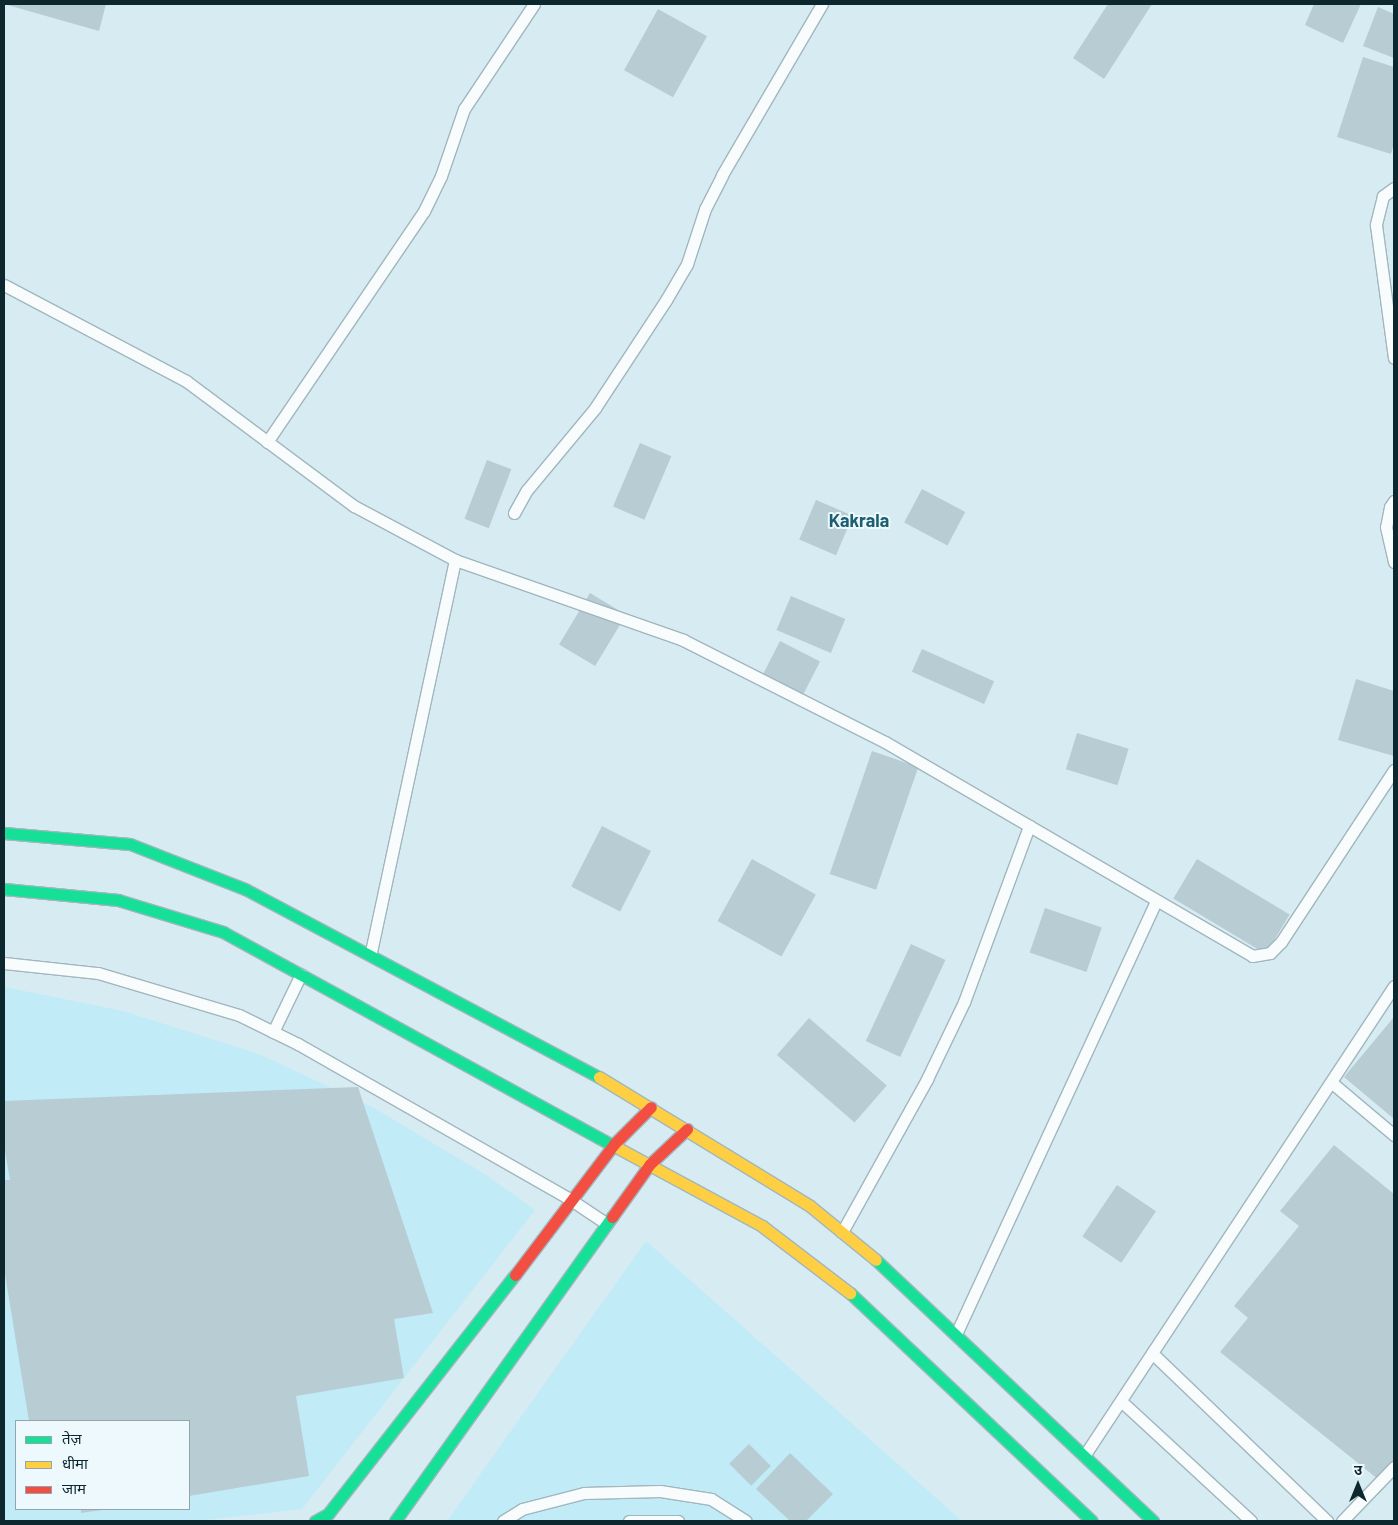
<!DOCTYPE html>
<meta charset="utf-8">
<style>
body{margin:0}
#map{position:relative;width:1398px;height:1525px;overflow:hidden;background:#d6ebf2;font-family:Barlow,"Noto Sans Devanagari",sans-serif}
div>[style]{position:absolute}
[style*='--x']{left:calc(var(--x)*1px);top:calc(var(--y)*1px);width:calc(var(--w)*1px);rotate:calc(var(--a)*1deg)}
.built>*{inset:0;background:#c2ebf8}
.building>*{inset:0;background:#b7ccd3;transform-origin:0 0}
.roads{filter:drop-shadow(1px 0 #a1b6bd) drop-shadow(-1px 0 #a1b6bd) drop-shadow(0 1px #a1b6bd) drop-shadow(0 -1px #a1b6bd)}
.lane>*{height:11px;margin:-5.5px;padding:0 5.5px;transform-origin:5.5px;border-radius:5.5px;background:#f9fcfd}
.fast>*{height:11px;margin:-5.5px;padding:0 5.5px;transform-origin:5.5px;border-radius:5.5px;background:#16e098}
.slow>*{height:11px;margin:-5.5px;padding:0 5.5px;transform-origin:5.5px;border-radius:5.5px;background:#ffcf43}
.jam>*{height:11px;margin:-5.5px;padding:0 5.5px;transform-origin:5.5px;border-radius:5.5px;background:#f24e42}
span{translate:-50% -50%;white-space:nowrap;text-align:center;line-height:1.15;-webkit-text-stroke:4px #edf9fd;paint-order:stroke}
.quarter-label{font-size:18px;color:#1d5e70;font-weight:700}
.frame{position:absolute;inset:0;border:5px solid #0c272e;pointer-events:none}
.legend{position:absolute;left:15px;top:1420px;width:175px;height:90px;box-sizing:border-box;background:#edf9fd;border:1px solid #93a5aa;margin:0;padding:6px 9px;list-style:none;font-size:15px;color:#0c272e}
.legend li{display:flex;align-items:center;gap:10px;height:25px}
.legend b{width:25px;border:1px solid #93a5aa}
.north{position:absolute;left:1333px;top:1460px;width:50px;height:50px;-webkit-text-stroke:4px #edf9fd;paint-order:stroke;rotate:0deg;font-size:14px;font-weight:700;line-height:20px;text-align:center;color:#0c272e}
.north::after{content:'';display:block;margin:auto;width:18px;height:22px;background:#0c272e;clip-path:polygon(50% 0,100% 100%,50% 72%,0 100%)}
</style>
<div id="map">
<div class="built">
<div style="clip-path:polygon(evenodd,4px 987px,123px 1011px,259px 1054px,374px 1108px,483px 1173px,535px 1210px,302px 1509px,196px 1521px,4px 1521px,4px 987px,16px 1421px,189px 1421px,189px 1509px,16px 1509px,16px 1421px)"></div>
<div style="clip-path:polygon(646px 1241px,962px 1521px,447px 1521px)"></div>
</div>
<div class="building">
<div style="clip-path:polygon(4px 4px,106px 4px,99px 31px)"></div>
<div style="clip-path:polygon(1108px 4px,1152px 4px,1104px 79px,1073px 58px)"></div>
<div style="clip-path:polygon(1314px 4px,1361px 4px,1343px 43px,1305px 25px)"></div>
<div style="clip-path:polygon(1378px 7px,1394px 14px,1394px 58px,1363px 46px)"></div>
<div style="left:658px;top:9px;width:56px;height:70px;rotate:29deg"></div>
<div style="clip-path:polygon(1363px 57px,1394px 67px,1394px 143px,1391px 154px,1337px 137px)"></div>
<div style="left:640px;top:443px;width:34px;height:69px;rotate:23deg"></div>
<div style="left:487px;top:460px;width:26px;height:63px;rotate:21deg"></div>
<div style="left:922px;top:489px;width:49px;height:38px;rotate:28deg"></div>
<div style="left:816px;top:500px;width:40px;height:43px;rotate:23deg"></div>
<div style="left:590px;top:593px;width:42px;height:60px;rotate:31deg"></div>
<div style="left:791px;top:596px;width:59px;height:37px;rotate:23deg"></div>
<div style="left:780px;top:641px;width:45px;height:40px;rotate:27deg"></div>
<div style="left:922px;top:649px;width:79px;height:25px;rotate:24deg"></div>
<div style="clip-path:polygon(1356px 679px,1394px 691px,1394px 756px,1338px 740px)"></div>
<div style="left:1077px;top:733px;width:54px;height:38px;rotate:17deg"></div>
<div style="left:872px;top:751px;width:49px;height:130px;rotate:19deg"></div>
<div style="left:602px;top:826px;width:55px;height:68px;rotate:27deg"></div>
<div style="left:752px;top:859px;width:73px;height:71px;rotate:29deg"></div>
<div style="left:1197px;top:859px;width:108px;height:46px;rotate:31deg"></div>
<div style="left:1045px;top:908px;width:60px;height:47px;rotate:19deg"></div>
<div style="left:911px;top:944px;width:38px;height:107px;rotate:25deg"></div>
<div style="clip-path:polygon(1394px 1017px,1394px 1119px,1344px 1077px)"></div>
<div style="left:809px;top:1018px;width:103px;height:49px;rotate:41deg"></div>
<div style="clip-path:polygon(358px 1087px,433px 1313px,394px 1319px,404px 1378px,296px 1396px,309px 1476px,189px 1496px,189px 1421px,29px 1421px,4px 1268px,4px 1180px,10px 1180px,4px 1145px,4px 1101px)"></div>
<div style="clip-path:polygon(1334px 1145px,1394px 1194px,1394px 1461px,1379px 1480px,1220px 1352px,1248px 1318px,1234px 1306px,1299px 1226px,1280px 1211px)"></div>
<div style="left:1117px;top:1185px;width:47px;height:62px;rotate:34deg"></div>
<div style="left:749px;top:1444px;width:31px;height:28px;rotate:45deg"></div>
<div style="clip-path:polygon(790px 1453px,833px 1494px,806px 1521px,790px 1521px,756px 1489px)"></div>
<div style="clip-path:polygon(81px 1509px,101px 1509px,102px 1510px,81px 1513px)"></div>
</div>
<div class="roads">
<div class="lane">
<div style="--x:1394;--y:188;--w:14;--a:144"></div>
<div style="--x:1383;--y:196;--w:30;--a:104"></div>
<div style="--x:1376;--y:225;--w:134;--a:82.3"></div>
<div style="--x:4;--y:285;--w:206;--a:27.8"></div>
<div style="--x:186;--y:381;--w:209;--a:36.7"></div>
<div style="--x:354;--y:506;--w:115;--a:28.1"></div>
<div style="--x:455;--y:560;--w:404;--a:102.1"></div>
<div style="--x:267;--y:442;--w:279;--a:-55.8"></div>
<div style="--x:424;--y:211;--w:39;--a:-64"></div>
<div style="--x:441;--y:176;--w:71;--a:-71.1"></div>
<div style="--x:464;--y:109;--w:126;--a:-56.3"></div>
<div style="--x:1394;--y:501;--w:7;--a:124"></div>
<div style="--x:1390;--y:507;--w:20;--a:101"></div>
<div style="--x:1386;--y:527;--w:36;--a:77"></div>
<div style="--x:514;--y:513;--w:26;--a:-61"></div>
<div style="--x:527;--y:490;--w:107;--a:-50.3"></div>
<div style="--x:595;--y:408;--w:129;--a:-56.7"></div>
<div style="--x:666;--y:300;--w:42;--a:-59.7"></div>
<div style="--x:687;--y:264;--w:58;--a:-71.9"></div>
<div style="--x:705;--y:209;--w:38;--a:-63"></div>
<div style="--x:722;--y:175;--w:198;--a:-59.7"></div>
<div style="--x:455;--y:560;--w:242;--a:19.3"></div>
<div style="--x:683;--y:640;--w:226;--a:26.8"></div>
<div style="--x:885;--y:742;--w:425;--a:30.2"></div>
<div style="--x:1252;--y:956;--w:18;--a:-9"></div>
<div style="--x:1270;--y:953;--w:16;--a:-45"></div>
<div style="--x:1281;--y:942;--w:206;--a:-56.7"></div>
<div style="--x:4;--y:963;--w:95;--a:6.1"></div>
<div style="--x:98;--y:973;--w:147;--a:16.6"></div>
<div style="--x:239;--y:1015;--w:66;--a:26.2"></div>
<div style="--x:298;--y:1044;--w:314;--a:29.7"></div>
<div style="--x:571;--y:1200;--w:43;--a:33.7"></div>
<div style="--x:273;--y:1032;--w:64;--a:-64.2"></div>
<div style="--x:1331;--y:1082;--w:82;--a:40.1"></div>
<div style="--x:842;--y:1232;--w:175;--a:-60.9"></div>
<div style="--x:927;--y:1079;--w:85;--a:-64.3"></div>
<div style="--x:964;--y:1002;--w:188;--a:-69.7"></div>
<div style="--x:956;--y:1334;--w:477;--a:-65.2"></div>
<div style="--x:1152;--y:1353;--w:243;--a:43.8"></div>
<div style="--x:1121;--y:1401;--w:177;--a:42.7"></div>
<div style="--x:1084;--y:1456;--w:563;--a:-56.59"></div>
<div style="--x:503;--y:1521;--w:22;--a:-32"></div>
<div style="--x:522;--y:1509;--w:64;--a:-14.5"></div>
<div style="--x:584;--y:1493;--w:76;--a:-1.5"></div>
<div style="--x:660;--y:1491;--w:52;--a:8.9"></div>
<div style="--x:711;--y:1499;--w:41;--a:32.2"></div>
<div style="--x:629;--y:1521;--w:49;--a:0"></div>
<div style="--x:1342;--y:1521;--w:75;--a:-46.1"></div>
</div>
<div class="fast">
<div style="--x:4;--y:833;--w:126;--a:5"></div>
<div style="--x:130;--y:844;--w:123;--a:21.4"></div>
<div style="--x:245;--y:889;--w:401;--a:28"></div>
<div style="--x:4;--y:889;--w:115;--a:5.5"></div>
<div style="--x:118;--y:900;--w:110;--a:16.9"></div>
<div style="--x:223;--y:932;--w:450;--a:28.7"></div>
<div style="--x:876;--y:1260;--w:381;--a:43.3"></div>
<div style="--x:850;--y:1293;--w:332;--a:43.3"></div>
<div style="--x:315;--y:1521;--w:15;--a:-28"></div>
<div style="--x:328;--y:1514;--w:303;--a:-52"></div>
<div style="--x:395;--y:1521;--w:374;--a:-54.5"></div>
</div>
<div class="slow">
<div style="--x:599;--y:1077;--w:247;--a:31.4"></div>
<div style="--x:810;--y:1206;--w:85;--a:39.3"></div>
<div style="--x:618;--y:1148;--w:164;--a:28.4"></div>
<div style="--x:762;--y:1226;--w:111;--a:37.3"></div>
</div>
<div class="jam">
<div style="--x:612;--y:1217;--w:65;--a:-54.4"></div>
<div style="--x:650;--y:1164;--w:51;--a:-43.4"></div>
<div style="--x:515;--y:1275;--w:164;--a:-52.9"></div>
<div style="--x:614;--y:1144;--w:52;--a:-45"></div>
</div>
</div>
<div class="quarter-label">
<span style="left:859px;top:520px">Kakrala</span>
</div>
<div class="frame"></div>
<ul class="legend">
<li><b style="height:6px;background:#16e098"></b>तेज़</li>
<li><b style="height:6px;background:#ffcf43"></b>धीमा</li>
<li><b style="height:6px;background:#f24e42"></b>जाम</li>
</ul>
<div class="north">उ</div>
</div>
